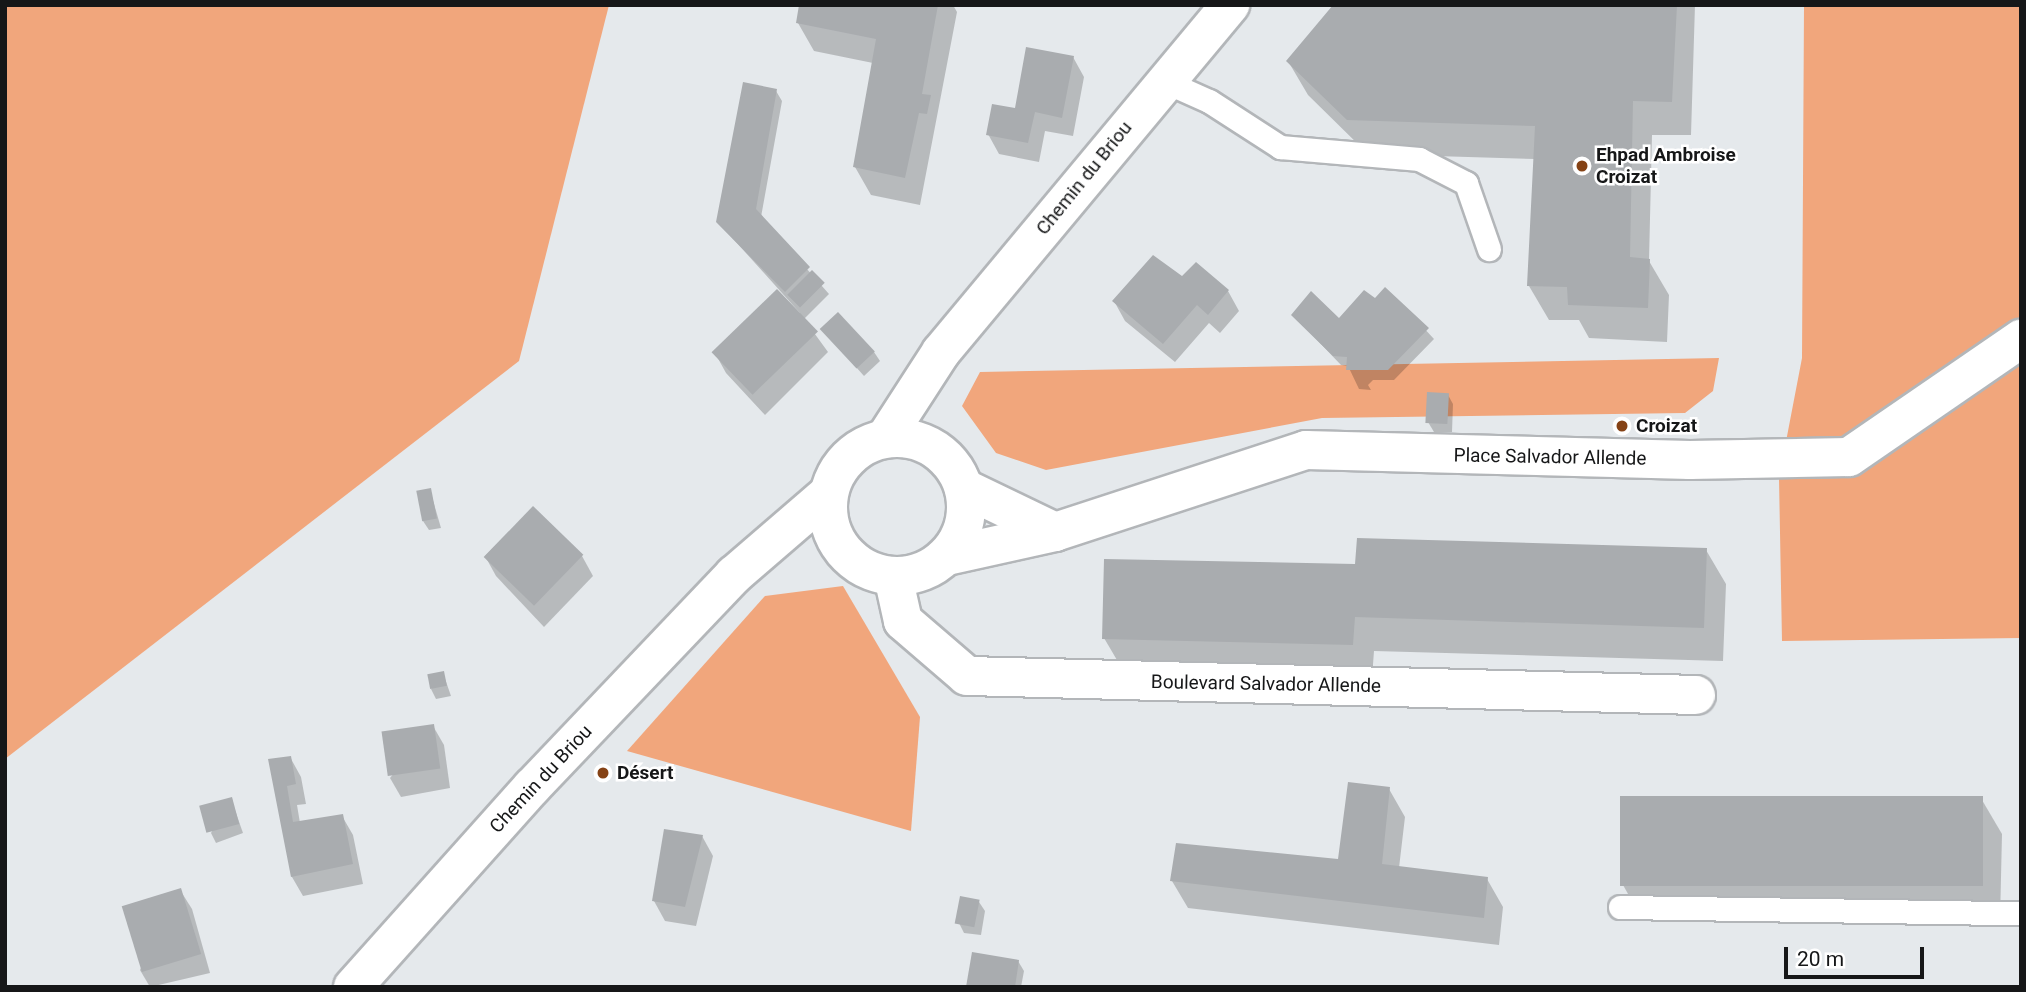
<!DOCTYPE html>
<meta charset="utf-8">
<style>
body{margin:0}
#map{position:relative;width:2026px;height:992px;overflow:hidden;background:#e5e9ec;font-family:Roboto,sans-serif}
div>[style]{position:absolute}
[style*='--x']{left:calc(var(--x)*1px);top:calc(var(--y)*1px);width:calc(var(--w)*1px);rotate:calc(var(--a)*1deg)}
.green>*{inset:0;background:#f1a67c}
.shadow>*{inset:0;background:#0003}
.building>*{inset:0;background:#a9acaf;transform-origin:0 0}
.roads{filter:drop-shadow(2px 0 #b3b6b9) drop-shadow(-2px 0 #b3b6b9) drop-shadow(0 2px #b3b6b9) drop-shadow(0 -2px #b3b6b9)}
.service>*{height:23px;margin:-11.5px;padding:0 11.5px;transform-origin:11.5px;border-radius:11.5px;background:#fff}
.minor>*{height:38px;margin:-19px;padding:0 19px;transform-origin:19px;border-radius:19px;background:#fff}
.tertiary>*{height:38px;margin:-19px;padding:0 19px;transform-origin:19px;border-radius:19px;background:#fff}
.tertiary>.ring{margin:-19px;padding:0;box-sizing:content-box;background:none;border:38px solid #fff;border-radius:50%}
.dots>*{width:19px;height:19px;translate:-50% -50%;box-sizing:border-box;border:4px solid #fff;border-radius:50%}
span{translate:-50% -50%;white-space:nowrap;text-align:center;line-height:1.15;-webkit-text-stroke:5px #fff;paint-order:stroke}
.poi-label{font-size:19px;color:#161718;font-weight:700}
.left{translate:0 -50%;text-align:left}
.street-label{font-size:19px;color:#161718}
.frame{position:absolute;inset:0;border:7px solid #161718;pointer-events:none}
.scale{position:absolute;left:1784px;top:947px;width:140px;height:32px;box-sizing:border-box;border:4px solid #161718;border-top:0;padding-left:9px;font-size:21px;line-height:24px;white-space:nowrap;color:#161718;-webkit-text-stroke:5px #fff;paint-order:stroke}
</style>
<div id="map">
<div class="green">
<div style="clip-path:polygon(5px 5px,609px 5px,519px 361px,5px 759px)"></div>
<div style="clip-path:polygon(1804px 5px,2021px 5px,2021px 638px,1782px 641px,1779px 478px,1802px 358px)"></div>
<div style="clip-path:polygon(1719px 358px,1713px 391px,1685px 413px,1322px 418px,1046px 470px,996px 453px,962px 406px,980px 372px)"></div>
<div style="clip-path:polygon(843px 586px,920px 717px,911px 831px,627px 751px,765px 596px)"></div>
</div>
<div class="shadow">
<div style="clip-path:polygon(801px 5px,953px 5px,957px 12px,920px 205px,871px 195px,855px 167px,873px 63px,814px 51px,798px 23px)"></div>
<div style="clip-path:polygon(1335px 5px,1695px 5px,1691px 135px,1652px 135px,1649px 261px,1669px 295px,1667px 342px,1589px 338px,1579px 320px,1549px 320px,1529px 286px,1535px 159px,1368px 154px,1308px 95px,1288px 61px)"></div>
<div style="clip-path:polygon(1073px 57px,1084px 77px,1073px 136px,1045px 131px,1039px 162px,999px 154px,988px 134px)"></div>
<div style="clip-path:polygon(776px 91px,782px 101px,761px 217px,829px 294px,804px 319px,828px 352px,765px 415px,726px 373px,715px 353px,800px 313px,718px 222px)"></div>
<div style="clip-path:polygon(1182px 278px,1228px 291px,1239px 311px,1220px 333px,1209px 323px,1175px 362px,1125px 321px,1114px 301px)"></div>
<div style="clip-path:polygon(1375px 300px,1409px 312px,1434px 339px,1394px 380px,1373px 380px,1368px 385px,1371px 390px,1359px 389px,1348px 366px,1341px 365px,1293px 315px,1345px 327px)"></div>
<div style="clip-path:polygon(823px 330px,874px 352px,880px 361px,864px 376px)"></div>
<div style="clip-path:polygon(1448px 395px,1453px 404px,1452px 432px,1434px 432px,1428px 422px)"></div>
<div style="clip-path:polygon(430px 490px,441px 528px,429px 530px,423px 521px)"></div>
<div style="clip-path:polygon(533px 508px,582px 556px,593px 576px,544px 627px,496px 576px,485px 556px)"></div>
<div style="clip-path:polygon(1706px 550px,1726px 584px,1723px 661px,1374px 651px,1372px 678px,1124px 672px,1104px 638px,1357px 566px)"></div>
<div style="clip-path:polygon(443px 673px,451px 696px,436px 699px,431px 689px)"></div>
<div style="clip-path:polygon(433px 726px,444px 745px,450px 788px,401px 797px,390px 778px)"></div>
<div style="clip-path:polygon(290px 757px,301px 777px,306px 804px,297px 805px,300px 823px,342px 816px,353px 835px,363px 884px,303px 896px,292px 877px,270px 760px)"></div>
<div style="clip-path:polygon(1389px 789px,1405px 817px,1399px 868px,1487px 879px,1503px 907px,1499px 945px,1188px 908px,1172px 881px,1339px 861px)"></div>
<div style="clip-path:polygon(231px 799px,243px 833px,216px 843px,211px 833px)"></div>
<div style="clip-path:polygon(1982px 800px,2002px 834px,2000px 921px,1642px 919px,1623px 885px)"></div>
<div style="clip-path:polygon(702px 836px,713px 856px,696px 926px,665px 921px,654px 901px)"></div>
<div style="clip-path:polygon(180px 890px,192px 909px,210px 973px,150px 987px,140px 970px)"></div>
<div style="clip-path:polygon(979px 902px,985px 911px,981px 935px,964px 933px,959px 923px)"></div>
<div style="clip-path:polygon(1018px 961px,1024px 971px,1021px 987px,968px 987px)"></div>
</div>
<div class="building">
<div style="clip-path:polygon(799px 5px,938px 5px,922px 94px,931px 95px,927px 114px,919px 113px,905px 178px,853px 167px,876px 39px,796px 23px)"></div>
<div style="clip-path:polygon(1333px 5px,1677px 5px,1672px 102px,1633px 101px,1630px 257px,1650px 259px,1648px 308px,1568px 305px,1567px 287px,1527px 286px,1535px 126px,1347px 120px,1286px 61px)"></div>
<div style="clip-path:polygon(1026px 47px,1074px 56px,1062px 118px,1035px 112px,1028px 143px,986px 135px,992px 104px,1015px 108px)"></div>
<div style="clip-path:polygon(743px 82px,777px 89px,756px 209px,810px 267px,785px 292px,716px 222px)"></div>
<div style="clip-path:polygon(1153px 255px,1182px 276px,1196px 262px,1229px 290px,1208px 315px,1197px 305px,1163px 344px,1112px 301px)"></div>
<div style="left:812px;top:270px;width:18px;height:35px;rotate:45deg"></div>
<div style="clip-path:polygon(1385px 287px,1429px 328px,1388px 370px,1346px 370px,1347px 357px,1333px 356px,1291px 315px,1311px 291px,1339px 318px,1364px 290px,1375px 298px)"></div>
<div style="left:777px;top:289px;width:59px;height:91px;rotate:46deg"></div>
<div style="left:838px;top:312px;width:54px;height:25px;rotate:47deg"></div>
<div style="left:1427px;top:392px;width:22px;height:31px;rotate:3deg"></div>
<div style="left:431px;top:488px;width:31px;height:15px;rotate:79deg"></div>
<div style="left:533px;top:506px;width:70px;height:71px;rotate:44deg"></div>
<div style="clip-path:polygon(1357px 538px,1707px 548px,1704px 628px,1355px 617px,1353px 645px,1102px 639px,1104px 559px,1355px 564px)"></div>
<div style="left:444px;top:671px;width:15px;height:17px;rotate:79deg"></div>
<div style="left:434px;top:724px;width:45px;height:53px;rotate:82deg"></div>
<div style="clip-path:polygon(291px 756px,296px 784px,287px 786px,293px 822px,343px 814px,353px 864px,291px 877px,268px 759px)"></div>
<div style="clip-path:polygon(1348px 782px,1390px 787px,1382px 864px,1488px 877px,1484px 918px,1170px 881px,1176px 843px,1338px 859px)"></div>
<div style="left:1620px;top:796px;width:363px;height:90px"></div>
<div style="left:232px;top:797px;width:28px;height:34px;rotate:75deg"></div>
<div style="clip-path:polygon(664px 829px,703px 835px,685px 907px,652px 901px)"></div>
<div style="left:181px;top:888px;width:69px;height:62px;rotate:73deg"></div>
<div style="left:960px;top:896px;width:20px;height:28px;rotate:11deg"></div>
<div style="clip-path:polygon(972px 952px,1019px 960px,1015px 987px,966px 987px)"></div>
</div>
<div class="roads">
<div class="service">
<div style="--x:1164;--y:81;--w:49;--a:24"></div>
<div style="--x:1209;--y:101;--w:85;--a:32.9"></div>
<div style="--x:1280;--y:147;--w:140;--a:4.9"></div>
<div style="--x:1419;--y:159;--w:53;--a:27.1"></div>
<div style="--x:1466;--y:183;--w:70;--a:70.8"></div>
<div style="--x:1620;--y:907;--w:401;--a:0.9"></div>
</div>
<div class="minor">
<div style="--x:964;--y:488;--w:101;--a:25.8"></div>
<div style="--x:947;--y:556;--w:111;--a:-12.5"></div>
<div style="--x:1055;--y:532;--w:264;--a:-18.1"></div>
<div style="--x:1306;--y:450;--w:384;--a:1.5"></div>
<div style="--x:1690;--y:460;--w:159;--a:-1.1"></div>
<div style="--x:1849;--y:457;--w:209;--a:-34.5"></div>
<div style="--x:893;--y:576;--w:46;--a:77.5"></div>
<div style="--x:903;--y:621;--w:84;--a:40.7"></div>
<div style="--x:967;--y:676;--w:729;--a:1.49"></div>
</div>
<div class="tertiary">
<div style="--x:886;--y:437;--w:101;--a:-57.1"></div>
<div style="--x:941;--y:352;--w:452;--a:-50.2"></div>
<div class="ring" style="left:828px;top:438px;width:100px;height:100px"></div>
<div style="--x:353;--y:987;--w:268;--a:-48.2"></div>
<div style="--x:532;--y:787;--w:293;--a:-46.4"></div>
<div style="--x:734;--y:575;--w:124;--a:-40.8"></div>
</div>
</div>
<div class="dots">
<div style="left:1582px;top:166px;background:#854215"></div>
<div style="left:1622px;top:426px;background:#854215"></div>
<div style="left:603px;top:773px;background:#854215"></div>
</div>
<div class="poi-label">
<span class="left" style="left:1596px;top:166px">Ehpad Ambroise<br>Croizat</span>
<span class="left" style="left:1636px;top:426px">Croizat</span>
<span class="left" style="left:617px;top:773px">Désert</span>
</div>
<div class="street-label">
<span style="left:1084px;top:178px;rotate:-51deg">Chemin du Briou</span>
<span style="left:1550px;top:457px;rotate:1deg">Place Salvador Allende</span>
<span style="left:1266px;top:684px;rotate:1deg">Boulevard Salvador Allende</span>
<span style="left:541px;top:779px;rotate:-47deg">Chemin du Briou</span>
</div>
<div class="frame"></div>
<div class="scale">20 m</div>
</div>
